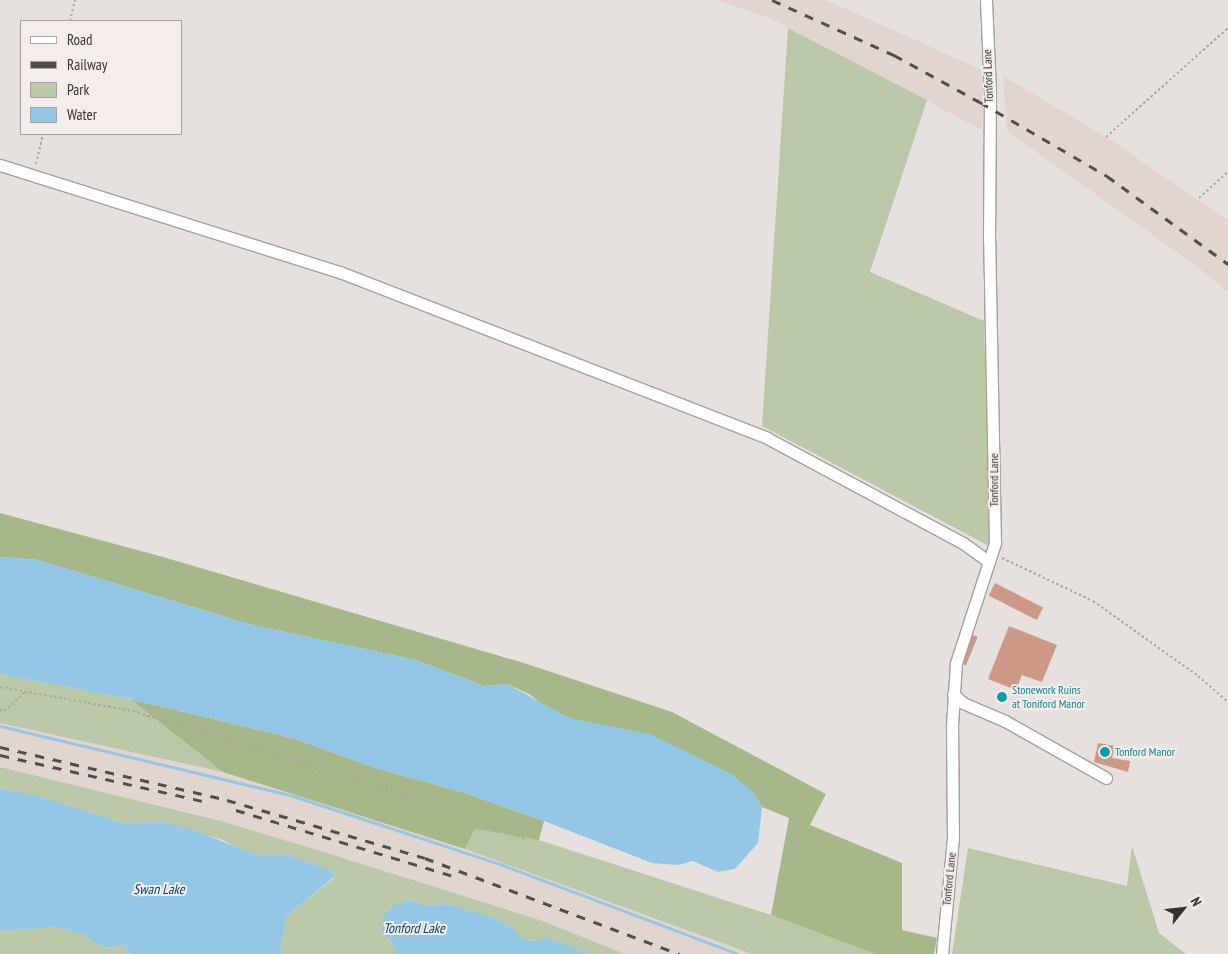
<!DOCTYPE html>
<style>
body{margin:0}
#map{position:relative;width:1228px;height:954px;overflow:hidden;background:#e6e0de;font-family:"PT Sans Narrow",sans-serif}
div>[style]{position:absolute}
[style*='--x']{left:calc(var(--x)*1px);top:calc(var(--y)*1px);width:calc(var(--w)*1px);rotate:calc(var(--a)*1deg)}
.built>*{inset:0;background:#e2d4cf}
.green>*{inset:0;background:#bbc8a8}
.forest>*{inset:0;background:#a6b889}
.water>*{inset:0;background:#94c6e5}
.stream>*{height:3px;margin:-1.5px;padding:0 1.5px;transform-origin:1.5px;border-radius:1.5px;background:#94c6e5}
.building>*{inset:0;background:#cd9986;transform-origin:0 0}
.path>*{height:2px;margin-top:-1px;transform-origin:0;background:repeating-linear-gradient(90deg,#aba6a4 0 2.5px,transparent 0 5px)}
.roads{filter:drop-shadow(1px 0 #a49e9c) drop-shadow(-1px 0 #a49e9c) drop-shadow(0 1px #a49e9c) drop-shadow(0 -1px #a49e9c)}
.minor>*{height:11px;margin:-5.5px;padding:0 5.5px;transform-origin:5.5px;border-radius:5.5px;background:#fff}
.rail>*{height:3px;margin-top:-1.5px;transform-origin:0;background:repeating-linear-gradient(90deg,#504d4b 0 9px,transparent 0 18px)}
.dots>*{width:14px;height:14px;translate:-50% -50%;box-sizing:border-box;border:2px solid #f4edeb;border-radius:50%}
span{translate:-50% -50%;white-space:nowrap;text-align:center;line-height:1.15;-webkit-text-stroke:4px #f4edeb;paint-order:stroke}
.street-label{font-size:12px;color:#353231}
.culture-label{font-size:12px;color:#0d838f}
.left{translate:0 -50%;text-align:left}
.water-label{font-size:14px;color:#004361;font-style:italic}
.legend{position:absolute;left:20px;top:20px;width:162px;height:115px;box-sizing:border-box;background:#f4edeb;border:1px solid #a8a2a1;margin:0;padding:6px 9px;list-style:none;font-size:15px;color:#353231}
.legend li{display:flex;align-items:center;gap:10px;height:25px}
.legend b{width:25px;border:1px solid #a8a2a1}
.north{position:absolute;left:1158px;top:884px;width:50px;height:50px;-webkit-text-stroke:4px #f4edeb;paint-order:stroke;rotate:61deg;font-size:14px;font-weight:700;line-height:20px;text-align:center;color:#353231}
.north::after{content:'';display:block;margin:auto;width:18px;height:22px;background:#353231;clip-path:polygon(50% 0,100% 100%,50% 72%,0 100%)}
</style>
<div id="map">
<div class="built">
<div style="clip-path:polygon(717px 0,826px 0,984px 71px,982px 130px,772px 19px)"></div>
<div style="clip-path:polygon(1003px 76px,1106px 137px,1228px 220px,1228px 292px,1195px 265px,1007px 131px)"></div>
<div style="clip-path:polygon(0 721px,228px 773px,293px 791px,501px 861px,752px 954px,625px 954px,540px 920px,311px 848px,221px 821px,0 767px)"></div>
</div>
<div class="green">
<div style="clip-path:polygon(788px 28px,927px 100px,870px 272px,984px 321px,991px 547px,762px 426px)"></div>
<div style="clip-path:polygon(0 674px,130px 699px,223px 772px,0 723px)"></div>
<div style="clip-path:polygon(0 767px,221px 821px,311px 848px,540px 920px,625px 954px,590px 954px,547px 938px,532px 941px,518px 937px,514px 929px,492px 917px,447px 904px,427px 906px,409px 900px,389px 938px,397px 954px,280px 954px,287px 916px,334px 878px,332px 870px,283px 854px,259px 856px,242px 851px,223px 840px,160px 822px,126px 824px,45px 798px,0 788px)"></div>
<div style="clip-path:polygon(475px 829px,539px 840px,771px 915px,875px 954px,752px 954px,465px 849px)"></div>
<div style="clip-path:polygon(1132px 846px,1159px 933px,1186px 954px,952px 954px,968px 848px,1127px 886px)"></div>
<div style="clip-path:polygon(57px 927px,85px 935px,105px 948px,124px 945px,130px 954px,0 954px,0 931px)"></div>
</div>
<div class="forest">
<div style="clip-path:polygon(0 513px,163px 557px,524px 663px,672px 712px,826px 794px,810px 825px,902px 863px,902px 930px,937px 938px,934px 954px,875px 954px,771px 915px,789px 818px,762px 807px,752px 791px,550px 710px,529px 694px,507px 684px,484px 686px,416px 660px,252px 625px,38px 560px,0 557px)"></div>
<div style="clip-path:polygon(130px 699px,296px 739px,372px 767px,462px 792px,544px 821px,539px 840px,475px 829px,465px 849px,223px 772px)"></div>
</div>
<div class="water">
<div style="clip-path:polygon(0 557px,38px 560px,252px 625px,416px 660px,484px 686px,507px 684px,569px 718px,650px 734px,731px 774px,752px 791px,762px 807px,758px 843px,735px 869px,718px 872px,693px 861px,678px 865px,652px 863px,544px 821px,462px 792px,372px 767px,296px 739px,130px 699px,0 674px)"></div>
<div style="clip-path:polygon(0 788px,45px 798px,126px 824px,160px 822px,191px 829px,259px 856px,283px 854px,332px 870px,334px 877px,287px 916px,280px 954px,130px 954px,124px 945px,105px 948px,85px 935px,57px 927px,0 931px)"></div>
<div style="clip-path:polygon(409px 900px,427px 906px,447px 904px,492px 917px,514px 929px,519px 937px,532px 941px,547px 938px,590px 954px,397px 954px,389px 938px,382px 933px,383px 917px,393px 906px)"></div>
</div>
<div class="stream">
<div style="--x:0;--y:726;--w:301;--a:13.4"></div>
<div style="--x:293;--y:796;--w:218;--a:18.2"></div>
<div style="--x:500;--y:864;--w:254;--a:20.7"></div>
</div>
<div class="building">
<div style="left:995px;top:583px;width:54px;height:14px;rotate:27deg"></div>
<div style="clip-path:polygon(1009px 626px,1057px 645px,1042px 682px,1022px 675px,1016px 690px,988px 679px)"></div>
<div style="left:973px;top:635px;width:5px;height:31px;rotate:22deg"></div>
<div style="clip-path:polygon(1098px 743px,1115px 746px,1112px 758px,1130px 761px,1128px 772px,1094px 762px)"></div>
</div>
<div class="path">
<div style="--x:70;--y:21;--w:22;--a:-77"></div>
<div style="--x:1106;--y:137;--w:164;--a:-41.8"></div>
<div style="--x:36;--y:164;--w:31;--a:-77"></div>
<div style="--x:1199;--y:198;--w:39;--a:-42"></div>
<div style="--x:1002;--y:558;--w:101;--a:25.3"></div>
<div style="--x:1093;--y:601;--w:129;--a:35.5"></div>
<div style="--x:1198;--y:676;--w:40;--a:41"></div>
<div style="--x:0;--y:687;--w:135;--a:10.2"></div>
<div style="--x:133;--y:711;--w:110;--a:17.9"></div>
<div style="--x:238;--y:745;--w:60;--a:14.5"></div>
<div style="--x:296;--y:760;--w:25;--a:26"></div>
<div style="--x:319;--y:771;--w:24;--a:7"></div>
<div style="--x:343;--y:774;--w:194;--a:19.6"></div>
<div style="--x:0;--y:710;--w:4;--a:14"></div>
<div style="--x:4;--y:711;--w:28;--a:-42"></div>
</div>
<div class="roads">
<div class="minor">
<div style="--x:0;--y:165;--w:356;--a:17.5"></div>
<div style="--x:340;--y:272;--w:458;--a:21.2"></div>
<div style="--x:767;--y:438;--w:222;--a:28.2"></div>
<div style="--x:963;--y:543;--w:32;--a:36"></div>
<div style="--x:953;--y:694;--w:13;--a:42"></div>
<div style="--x:963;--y:703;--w:46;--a:23.2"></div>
<div style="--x:1005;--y:721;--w:116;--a:29.4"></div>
<div style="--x:942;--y:954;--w:117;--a:-84.6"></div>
<div style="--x:953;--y:838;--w:112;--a:-90.5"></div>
<div style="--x:952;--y:726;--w:63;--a:-86.4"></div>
<div style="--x:956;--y:663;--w:126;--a:-72"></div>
<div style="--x:995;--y:543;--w:303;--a:-91.1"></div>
<div style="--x:989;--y:240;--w:148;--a:-89.6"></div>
<div style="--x:990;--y:92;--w:92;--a:-92.5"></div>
</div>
</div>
<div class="rail">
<div style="--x:772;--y:0;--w:134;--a:24.3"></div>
<div style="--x:894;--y:55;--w:98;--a:28.7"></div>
<div style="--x:980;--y:102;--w:147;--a:30.2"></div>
<div style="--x:1107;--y:176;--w:150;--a:36"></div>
<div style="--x:0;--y:747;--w:233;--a:13.1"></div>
<div style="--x:227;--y:800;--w:206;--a:16.3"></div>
<div style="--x:425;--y:858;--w:272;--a:20.7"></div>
<div style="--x:0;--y:755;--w:207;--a:12.8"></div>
<div style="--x:236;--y:810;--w:230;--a:16.9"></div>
</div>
<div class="dots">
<div style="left:1002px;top:697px;background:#0f9aa8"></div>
<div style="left:1105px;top:752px;background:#0f9aa8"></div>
</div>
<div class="street-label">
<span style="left:988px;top:76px;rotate:-92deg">Tonford Lane</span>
<span style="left:994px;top:480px;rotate:-90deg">Tonford Lane</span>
<span style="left:949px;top:879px;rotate:-84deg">Tonford Lane</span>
</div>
<div class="culture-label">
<span class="left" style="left:1012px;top:697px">Stonework Ruins<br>at Toniford Manor</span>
<span class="left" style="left:1115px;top:752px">Tonford Manor</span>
</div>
<div class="water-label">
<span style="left:159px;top:889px">Swan Lake</span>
<span style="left:414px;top:928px">Tonford Lake</span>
</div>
<ul class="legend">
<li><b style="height:6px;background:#fff"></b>Road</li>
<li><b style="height:6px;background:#504d4b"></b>Railway</li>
<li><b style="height:14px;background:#bbc8a8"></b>Park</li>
<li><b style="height:14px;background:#94c6e5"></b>Water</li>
</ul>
<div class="north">N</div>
</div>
